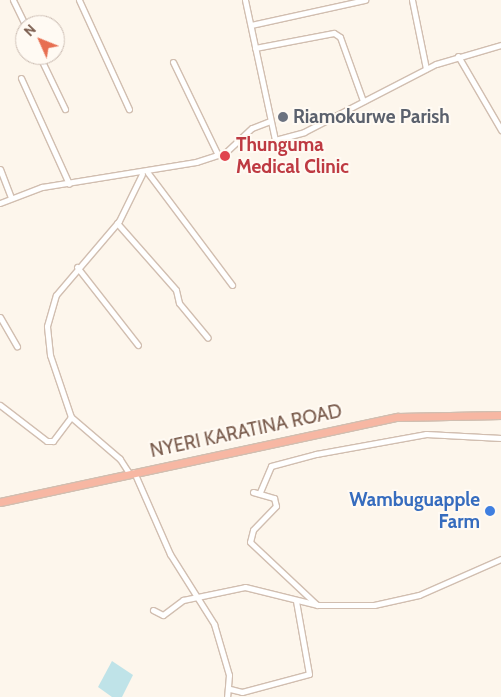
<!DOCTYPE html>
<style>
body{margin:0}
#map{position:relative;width:501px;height:697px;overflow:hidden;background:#fdf6ec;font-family:Cabin,sans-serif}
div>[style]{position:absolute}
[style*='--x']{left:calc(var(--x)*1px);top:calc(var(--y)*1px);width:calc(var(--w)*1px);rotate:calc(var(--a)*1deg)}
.water>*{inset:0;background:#bfe3e8}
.roads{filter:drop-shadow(1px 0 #d1beb0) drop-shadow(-1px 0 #d1beb0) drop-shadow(0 1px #d1beb0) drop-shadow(0 -1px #d1beb0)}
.minor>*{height:5px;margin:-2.5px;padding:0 2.5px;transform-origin:2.5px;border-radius:2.5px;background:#fff}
.highway>*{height:7px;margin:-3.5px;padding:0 3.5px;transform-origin:3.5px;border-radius:3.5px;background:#f7b7a3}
.dots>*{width:14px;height:14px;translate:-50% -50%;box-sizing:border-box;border:2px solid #fffaf3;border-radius:50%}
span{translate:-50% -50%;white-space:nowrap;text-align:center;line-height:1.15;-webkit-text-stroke:4px #fffaf3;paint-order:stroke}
.worship-label{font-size:19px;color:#5b616d;font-weight:700}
.left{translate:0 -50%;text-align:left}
.health-label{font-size:19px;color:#be3a42;font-weight:700}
.street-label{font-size:19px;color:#7a5c4d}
.shop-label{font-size:19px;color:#366cbe;font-weight:700}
.right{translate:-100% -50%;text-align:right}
.north{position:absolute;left:15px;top:15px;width:50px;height:50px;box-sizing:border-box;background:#fffaf3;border:1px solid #cabbb1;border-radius:50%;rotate:314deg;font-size:14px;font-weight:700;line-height:20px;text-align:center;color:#7a5c4d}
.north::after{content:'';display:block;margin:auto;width:18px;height:22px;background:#e76f51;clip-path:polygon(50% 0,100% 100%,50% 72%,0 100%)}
</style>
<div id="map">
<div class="water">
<div style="clip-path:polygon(112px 661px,133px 675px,122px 697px,112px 697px,98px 687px)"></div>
</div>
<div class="roads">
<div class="minor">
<div style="--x:13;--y:0;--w:28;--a:64"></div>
<div style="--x:79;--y:0;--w:120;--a:65.4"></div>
<div style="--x:245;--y:0;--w:143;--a:77.9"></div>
<div style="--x:275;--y:140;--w:30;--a:-15"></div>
<div style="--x:304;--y:132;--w:148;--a:-27.3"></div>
<div style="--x:436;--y:64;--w:68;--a:-16.3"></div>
<div style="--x:412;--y:0;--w:70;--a:78.5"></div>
<div style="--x:251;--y:25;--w:117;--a:-12.4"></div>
<div style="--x:255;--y:48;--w:80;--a:-10.8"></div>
<div style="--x:334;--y:33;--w:7;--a:34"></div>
<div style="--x:340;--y:37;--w:68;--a:70.2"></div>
<div style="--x:39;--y:55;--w:60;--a:64.3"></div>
<div style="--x:458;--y:56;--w:86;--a:59.8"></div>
<div style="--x:173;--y:62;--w:103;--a:64.2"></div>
<div style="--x:21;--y:78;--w:116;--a:65.6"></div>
<div style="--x:0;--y:169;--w:31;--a:69"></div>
<div style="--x:148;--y:173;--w:140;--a:53.1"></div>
<div style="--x:0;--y:203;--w:45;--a:-20.9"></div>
<div style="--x:42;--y:187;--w:156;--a:-9.2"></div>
<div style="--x:196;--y:162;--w:32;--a:-18"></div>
<div style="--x:226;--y:152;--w:35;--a:-43"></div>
<div style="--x:252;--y:128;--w:19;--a:-21"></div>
<div style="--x:117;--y:223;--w:89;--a:48.6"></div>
<div style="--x:176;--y:290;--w:13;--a:77"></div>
<div style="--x:179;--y:303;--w:45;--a:50.4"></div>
<div style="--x:77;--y:267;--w:99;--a:52"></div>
<div style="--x:0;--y:317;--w:34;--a:60"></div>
<div style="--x:0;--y:405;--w:59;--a:37.5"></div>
<div style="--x:47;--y:441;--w:6;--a:0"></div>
<div style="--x:53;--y:441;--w:30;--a:-53"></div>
<div style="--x:134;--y:472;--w:90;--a:66.3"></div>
<div style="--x:170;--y:554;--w:83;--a:57.8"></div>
<div style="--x:214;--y:624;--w:53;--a:73.6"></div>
<div style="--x:229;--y:675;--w:22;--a:95"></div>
<div style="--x:129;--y:473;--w:17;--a:-123"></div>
<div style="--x:120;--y:459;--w:65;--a:-139.4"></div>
<div style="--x:71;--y:417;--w:65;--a:-108.7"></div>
<div style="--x:50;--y:355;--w:29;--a:-96"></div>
<div style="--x:47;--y:326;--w:32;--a:-74"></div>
<div style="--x:56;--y:295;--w:97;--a:-49.6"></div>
<div style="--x:119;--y:221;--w:52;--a:-63.9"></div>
<div style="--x:253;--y:492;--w:22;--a:16"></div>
<div style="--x:274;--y:498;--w:8;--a:76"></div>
<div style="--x:276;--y:506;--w:33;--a:134"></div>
<div style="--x:253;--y:530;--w:12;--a:104"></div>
<div style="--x:250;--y:542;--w:92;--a:43.2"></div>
<div style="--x:260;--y:492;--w:28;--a:-67"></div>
<div style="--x:271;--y:466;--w:47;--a:-14.9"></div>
<div style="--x:316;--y:454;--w:112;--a:-10.3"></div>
<div style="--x:426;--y:434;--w:75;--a:3.1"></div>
<div style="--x:153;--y:610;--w:11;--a:27"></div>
<div style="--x:163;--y:615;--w:25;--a:-37"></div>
<div style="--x:183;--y:600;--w:63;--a:-11.8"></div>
<div style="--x:245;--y:587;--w:75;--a:13.9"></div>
<div style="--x:318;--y:605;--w:56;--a:0"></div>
<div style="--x:374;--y:605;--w:46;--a:-12.5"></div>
<div style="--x:419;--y:595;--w:90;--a:-23.7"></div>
<div style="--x:230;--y:689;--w:12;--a:14"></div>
<div style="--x:242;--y:692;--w:69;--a:-15"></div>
<div style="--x:309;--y:674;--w:74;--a:-100.1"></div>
</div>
<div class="highway">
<div style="--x:0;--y:502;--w:407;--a:-12.1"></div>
<div style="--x:398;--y:417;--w:103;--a:-1.1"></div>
</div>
</div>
<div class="dots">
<div style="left:283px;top:117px;background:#6b7280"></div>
<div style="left:225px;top:156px;background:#e0444e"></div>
<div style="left:490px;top:511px;background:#3f7fe0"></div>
</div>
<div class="worship-label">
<span class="left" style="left:293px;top:117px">Riamokurwe Parish</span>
</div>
<div class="health-label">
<span class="left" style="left:236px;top:156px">Thunguma<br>Medical Clinic</span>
</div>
<div class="street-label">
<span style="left:246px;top:431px;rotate:-12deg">NYERI KARATINA ROAD</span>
</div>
<div class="shop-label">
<span class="right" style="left:480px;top:511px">Wambuguapple<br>Farm</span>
</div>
<div class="north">N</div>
</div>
